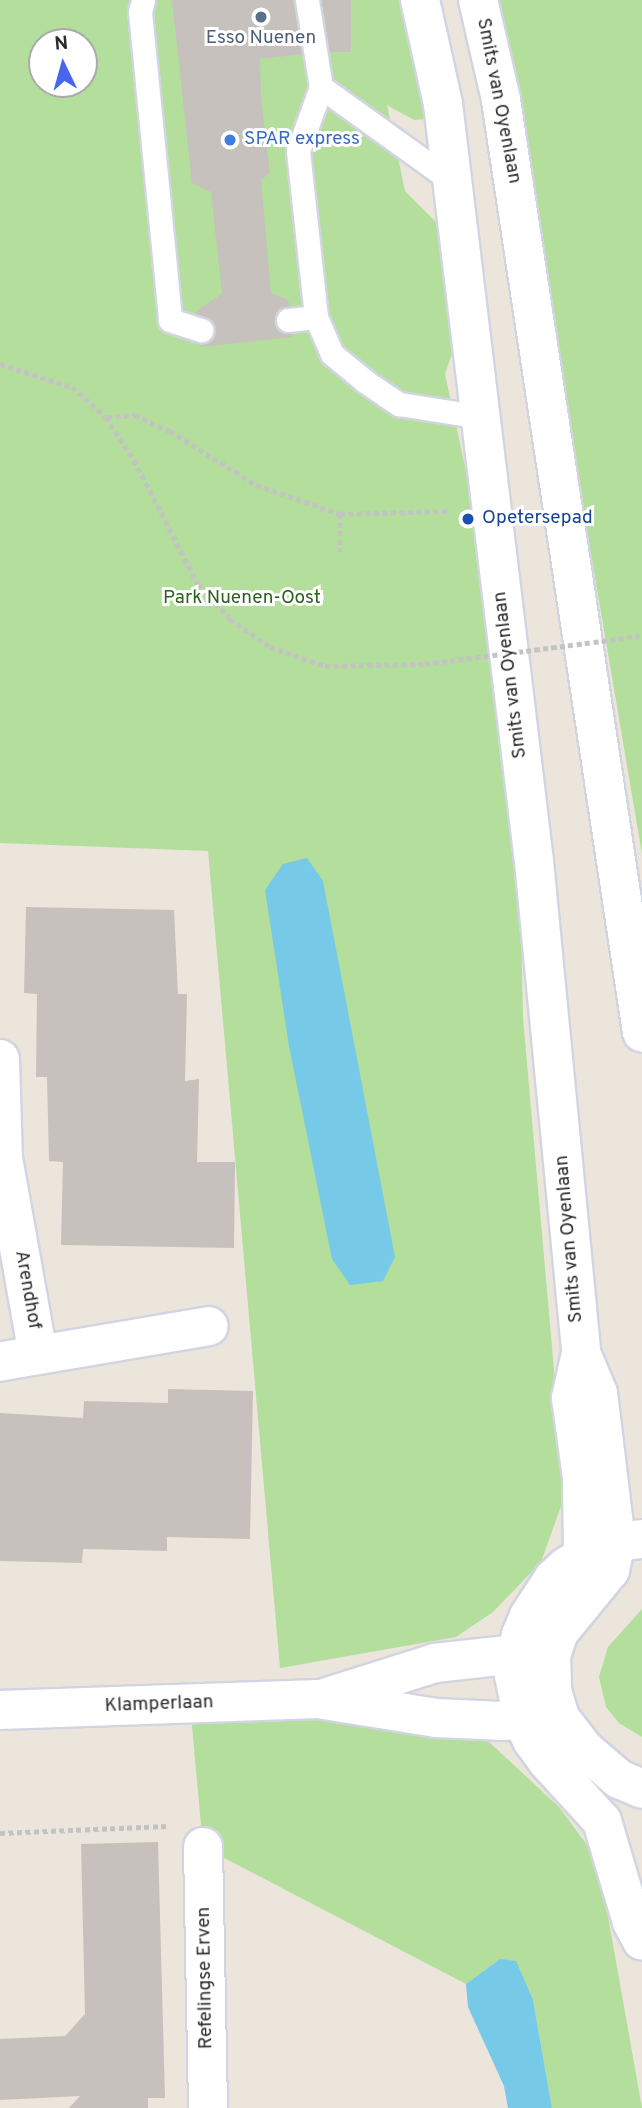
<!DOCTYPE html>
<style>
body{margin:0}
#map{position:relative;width:642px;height:2108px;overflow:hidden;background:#ebe5dc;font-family:Overpass,sans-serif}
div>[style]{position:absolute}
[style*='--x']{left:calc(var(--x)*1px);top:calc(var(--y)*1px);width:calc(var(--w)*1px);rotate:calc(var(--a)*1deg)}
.green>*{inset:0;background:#b3de9c}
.water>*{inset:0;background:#76c9e7}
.building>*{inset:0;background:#c6c1bc;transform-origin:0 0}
.path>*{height:4.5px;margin-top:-2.25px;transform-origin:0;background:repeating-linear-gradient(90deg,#c3c3c3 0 5px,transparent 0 8.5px)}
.roads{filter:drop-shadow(2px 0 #d2d5e1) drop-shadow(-2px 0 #d2d5e1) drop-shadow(0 2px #d2d5e1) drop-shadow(0 -2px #d2d5e1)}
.lane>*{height:23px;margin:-11.5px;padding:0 11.5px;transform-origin:11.5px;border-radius:11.5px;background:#fff}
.street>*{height:38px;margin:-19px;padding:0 19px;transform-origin:19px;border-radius:19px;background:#fff}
.secondary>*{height:38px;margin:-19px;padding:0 19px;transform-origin:19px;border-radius:19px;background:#fff}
.path-bridge>*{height:4.5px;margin-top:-2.25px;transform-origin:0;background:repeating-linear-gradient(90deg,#c3c3c3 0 5px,transparent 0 8.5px)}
.dots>*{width:19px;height:19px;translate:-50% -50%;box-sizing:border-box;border:4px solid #fff;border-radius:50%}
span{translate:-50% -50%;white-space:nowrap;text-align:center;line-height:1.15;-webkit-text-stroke:6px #fff;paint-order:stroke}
.service-label{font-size:19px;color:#4e5e75}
.street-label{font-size:19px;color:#2a2a2a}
.shop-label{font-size:19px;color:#366cbe}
.left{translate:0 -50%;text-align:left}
.transit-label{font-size:19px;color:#164399}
.park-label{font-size:19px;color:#2d621e}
.north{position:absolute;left:28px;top:28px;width:70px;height:70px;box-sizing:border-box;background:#fff;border:2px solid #aaa;border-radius:50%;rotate:355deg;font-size:19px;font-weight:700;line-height:28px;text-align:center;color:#2a2a2a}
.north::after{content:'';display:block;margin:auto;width:24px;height:32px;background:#4666ee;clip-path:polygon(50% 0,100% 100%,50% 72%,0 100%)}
</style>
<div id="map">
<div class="green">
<div style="clip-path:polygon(evenodd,0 0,404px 0,425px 102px,425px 119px,414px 120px,387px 105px,405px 191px,436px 222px,445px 247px,457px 339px,445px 374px,481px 540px,493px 686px,520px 873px,523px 1018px,565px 1495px,541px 1562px,493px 1612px,456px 1637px,280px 1668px,208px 851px,0 843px,0 0,42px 42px,84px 42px,84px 84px,42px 84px,42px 42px)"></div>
<div style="clip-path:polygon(492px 0,642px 0,642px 854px,547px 294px)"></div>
<div style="clip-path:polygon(642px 1609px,642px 1737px,619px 1723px,606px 1707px,599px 1677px,608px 1647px)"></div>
<div style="clip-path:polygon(190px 1704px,487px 1740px,559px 1807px,598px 1860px,642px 2108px,552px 2108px,533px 2000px,500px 1959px,466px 1984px,203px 1847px)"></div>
</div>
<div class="water">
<div style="clip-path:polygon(307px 858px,323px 881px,395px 1257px,383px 1281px,350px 1285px,332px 1259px,289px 1046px,265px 890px,283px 864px)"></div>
<div style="clip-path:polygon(500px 1959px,516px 1961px,533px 2000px,552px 2108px,508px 2108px,504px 2086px,468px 2007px,466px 1984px)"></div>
</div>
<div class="building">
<div style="clip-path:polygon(172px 0,293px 0,302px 54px,260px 59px,261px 97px,270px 173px,261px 180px,271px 293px,287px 299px,290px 306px,279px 309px,274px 322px,277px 329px,292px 334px,291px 337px,201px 347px,200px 344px,211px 340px,215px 328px,211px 320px,196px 314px,197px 310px,222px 294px,211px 192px,192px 183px)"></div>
<div style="left:321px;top:0;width:30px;height:52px"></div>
<div style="clip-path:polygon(26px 907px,174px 910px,178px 994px,187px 994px,185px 1081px,199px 1079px,197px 1162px,235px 1162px,234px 1248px,61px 1245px,63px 1162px,49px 1161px,47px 1077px,36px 1077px,37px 994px,24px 993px)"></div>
<div style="clip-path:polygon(168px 1389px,253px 1391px,250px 1539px,167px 1537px,167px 1551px,83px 1549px,82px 1563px,0 1561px,0 1413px,83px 1418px,84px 1401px,168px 1403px)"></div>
<div style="clip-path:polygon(158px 1842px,165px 2098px,148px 2098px,148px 2108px,69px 2108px,80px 2096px,0 2100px,0 2039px,65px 2036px,85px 2014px,81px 1844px)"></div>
</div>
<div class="path">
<div style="--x:0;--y:364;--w:76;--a:17.7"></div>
<div style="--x:72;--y:387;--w:45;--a:41.4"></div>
<div style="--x:106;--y:417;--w:51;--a:56.9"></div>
<div style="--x:134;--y:460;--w:140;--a:62.7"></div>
<div style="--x:198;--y:584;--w:47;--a:47.6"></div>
<div style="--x:230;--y:619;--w:49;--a:35"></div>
<div style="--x:270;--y:647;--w:58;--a:19.1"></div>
<div style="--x:325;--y:666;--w:100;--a:-1.1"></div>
<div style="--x:107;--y:417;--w:28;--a:-4"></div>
<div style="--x:135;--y:415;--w:38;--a:25"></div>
<div style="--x:170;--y:431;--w:102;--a:32.1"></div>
<div style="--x:256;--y:485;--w:89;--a:19"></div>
<div style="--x:340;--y:514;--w:108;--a:-1.6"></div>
<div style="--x:340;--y:514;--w:38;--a:90"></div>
<div style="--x:0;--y:1833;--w:167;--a:-2.4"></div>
</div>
<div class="roads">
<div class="lane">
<div style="--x:143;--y:0;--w:12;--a:104"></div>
<div style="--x:140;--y:12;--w:309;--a:84.4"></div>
<div style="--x:170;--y:320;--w:33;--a:18"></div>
<div style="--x:307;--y:0;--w:88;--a:80.9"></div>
<div style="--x:321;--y:87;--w:163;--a:35.7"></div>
<div style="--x:321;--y:87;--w:68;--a:109.8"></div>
<div style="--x:298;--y:151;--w:167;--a:83.8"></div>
<div style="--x:316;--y:317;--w:40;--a:66.6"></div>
<div style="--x:332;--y:354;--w:44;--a:39.5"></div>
<div style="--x:366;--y:382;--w:40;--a:34"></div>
<div style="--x:399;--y:404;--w:84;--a:8.9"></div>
<div style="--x:288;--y:320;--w:28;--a:-6"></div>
</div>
<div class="street">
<div style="--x:0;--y:1059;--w:99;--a:88.3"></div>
<div style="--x:3;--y:1158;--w:200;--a:79.9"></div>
<div style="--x:38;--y:1355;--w:39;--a:170"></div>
<div style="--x:38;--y:1355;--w:173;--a:-9.6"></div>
<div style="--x:203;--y:1847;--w:261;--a:88.9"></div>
</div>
<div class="secondary">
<div style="--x:420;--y:0;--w:107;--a:77.5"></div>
<div style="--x:443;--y:104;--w:762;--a:83.15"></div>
<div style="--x:534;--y:861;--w:494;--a:84.5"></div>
<div style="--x:581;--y:1353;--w:46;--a:102.5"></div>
<div style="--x:571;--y:1398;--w:80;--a:82.1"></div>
<div style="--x:582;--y:1477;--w:78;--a:89.3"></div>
<div style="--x:478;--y:0;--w:103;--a:77"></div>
<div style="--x:501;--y:100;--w:943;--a:81.4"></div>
<div style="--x:581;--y:1353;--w:43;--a:67"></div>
<div style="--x:598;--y:1393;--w:150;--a:83.1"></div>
<div style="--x:616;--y:1542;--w:29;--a:102"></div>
<div style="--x:610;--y:1570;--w:80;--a:129.4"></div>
<div style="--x:559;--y:1632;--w:24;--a:109"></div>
<div style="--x:551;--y:1655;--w:36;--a:88"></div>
<div style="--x:552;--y:1691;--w:28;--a:73"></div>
<div style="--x:560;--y:1718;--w:41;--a:52"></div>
<div style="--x:585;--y:1750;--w:45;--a:40.5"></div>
<div style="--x:619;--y:1779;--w:25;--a:23"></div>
<div style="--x:642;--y:1539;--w:26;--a:173"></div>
<div style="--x:616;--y:1542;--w:21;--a:163"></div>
<div style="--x:596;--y:1548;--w:34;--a:148"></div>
<div style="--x:567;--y:1566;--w:19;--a:137"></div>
<div style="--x:553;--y:1579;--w:44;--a:123"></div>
<div style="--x:529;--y:1616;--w:21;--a:113"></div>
<div style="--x:521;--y:1635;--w:41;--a:99.9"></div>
<div style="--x:514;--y:1675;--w:47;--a:78.9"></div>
<div style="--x:523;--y:1721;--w:21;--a:65"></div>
<div style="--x:532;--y:1740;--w:26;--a:54"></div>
<div style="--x:547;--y:1761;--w:81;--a:47.5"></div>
<div style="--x:602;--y:1821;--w:105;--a:73.5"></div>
<div style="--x:632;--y:1922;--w:21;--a:62"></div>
<div style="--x:327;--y:1697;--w:113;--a:-17.5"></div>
<div style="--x:435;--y:1663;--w:82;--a:-6.3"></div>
<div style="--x:0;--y:1710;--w:318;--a:-2"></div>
<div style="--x:318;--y:1699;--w:120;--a:9.1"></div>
<div style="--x:436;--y:1718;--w:66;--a:2.6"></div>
<div style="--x:502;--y:1721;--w:58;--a:-3"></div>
</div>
</div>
<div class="path-bridge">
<div style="--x:425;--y:664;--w:219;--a:-7.4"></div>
</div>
<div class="dots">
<div style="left:261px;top:17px;background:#5c6f8a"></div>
<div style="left:230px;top:140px;background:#3f7fe0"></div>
<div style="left:468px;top:519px;background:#1a4fb4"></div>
</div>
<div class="service-label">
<span style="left:261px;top:39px">Esso Nuenen</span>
</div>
<div class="street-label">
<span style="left:498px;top:101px;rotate:79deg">Smits van Oyenlaan</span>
<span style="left:511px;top:675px;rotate:-97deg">Smits van Oyenlaan</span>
<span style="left:570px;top:1239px;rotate:-95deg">Smits van Oyenlaan</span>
<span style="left:27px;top:1290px;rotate:80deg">Arendhof</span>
<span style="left:159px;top:1705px;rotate:-2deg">Klamperlaan</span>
<span style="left:206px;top:1978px;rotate:-91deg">Refelingse Erven</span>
</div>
<div class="shop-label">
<span class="left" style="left:244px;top:140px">SPAR express</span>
</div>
<div class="transit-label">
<span class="left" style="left:482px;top:519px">Opetersepad</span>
</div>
<div class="park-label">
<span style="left:242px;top:599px">Park Nuenen-Oost</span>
</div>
<div class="north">N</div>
</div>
